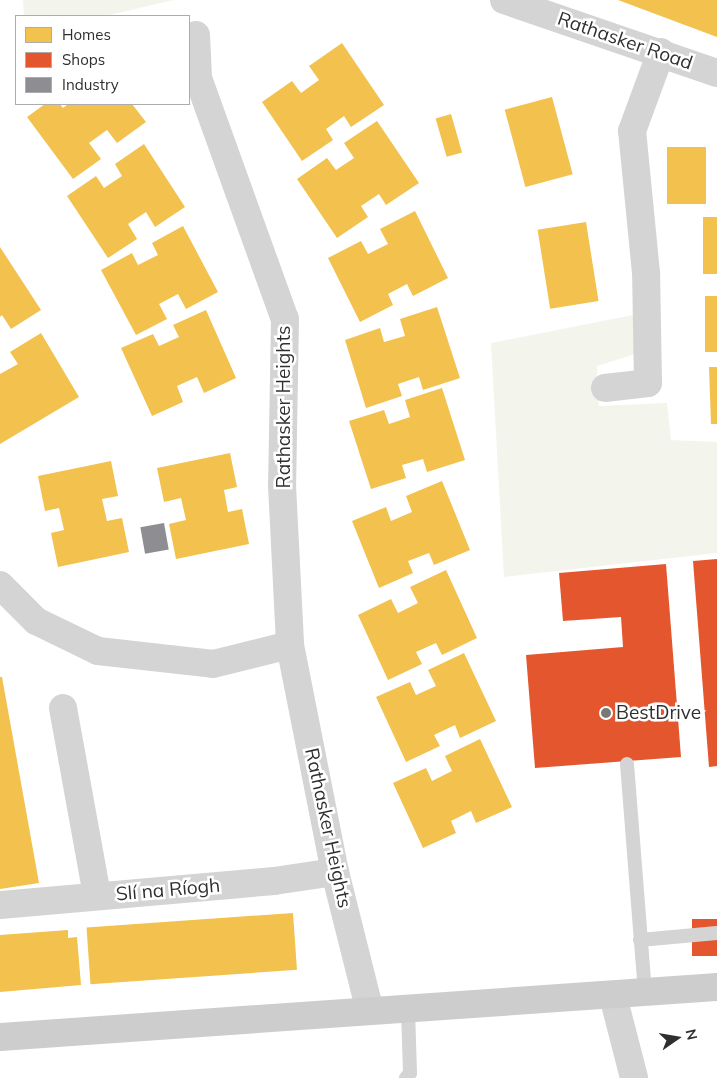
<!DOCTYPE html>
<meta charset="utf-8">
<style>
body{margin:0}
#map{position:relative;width:717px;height:1078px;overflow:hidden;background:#fff;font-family:Mulish,sans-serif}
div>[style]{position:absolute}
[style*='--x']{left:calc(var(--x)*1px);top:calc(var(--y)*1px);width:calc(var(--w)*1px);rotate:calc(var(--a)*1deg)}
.green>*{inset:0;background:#f3f5ec}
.homes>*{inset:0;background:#f2c14e;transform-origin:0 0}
.shops>*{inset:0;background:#e4572e;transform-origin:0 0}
.industry>*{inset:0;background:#8d8d92;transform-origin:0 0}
.service>*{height:14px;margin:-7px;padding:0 7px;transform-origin:7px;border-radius:7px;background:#d4d4d4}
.minor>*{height:28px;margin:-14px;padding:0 14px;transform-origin:14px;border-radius:14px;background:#d4d4d4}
.secondary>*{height:28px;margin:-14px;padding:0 14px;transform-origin:14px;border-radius:14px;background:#cdcdcd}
.dots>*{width:14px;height:14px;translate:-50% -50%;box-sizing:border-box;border:2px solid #fff;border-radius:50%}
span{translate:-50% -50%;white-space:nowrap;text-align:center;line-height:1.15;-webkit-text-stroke:5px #fff;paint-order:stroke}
.street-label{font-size:19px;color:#2f2f2f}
.poi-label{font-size:19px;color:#2f2f2f}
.left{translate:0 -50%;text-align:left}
.legend{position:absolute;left:15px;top:15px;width:175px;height:90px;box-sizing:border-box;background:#fff;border:1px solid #acacac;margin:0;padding:6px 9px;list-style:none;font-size:15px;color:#2f2f2f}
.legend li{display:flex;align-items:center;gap:10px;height:25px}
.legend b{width:25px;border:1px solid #acacac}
.north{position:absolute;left:652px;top:1013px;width:50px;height:50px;-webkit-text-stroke:4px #fff;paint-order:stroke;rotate:77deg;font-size:14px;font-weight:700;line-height:20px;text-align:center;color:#2f2f2f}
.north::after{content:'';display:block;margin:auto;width:18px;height:22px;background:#2f2f2f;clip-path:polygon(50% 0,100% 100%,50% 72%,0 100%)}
</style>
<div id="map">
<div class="green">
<div style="clip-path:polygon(23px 0,174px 0,105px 16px,24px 16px)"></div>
<div style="clip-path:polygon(638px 314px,642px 352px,597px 366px,599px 406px,667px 403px,671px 440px,717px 442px,717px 553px,504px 577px,491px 343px)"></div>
</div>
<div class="homes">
<div style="clip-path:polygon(618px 0,717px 0,717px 37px)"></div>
<div style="clip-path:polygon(342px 43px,384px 105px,351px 127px,344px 116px,326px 129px,333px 140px,302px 161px,262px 102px,292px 81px,301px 93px,319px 80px,309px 66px)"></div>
<div style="left:552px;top:97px;width:80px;height:49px;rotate:75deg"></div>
<div style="clip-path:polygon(45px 104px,60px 104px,63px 108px,68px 104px,132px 104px,146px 122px,117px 143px,107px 130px,89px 143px,101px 159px,73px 179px,27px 117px)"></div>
<div style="left:451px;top:114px;width:40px;height:16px;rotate:74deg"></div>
<div style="clip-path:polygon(377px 121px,419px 183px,386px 205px,379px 194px,361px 206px,368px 217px,337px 238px,297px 179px,327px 158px,336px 170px,354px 158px,344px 143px)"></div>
<div style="clip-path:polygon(144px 144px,185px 207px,155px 227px,146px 212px,128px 224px,137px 239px,108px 258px,67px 196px,96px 176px,104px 188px,122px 176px,115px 164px)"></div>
<div style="left:667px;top:147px;width:39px;height:57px"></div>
<div style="clip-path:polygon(415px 211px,448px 278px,413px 296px,407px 284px,388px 294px,393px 305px,360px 322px,328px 258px,361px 241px,368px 254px,388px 244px,380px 229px)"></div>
<div style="left:703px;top:217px;width:14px;height:57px"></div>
<div style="left:586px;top:222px;width:80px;height:49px;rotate:81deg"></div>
<div style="clip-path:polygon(183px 226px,218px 292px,186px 309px,178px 294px,159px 304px,167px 319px,136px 335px,101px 270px,132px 253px,138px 265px,158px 255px,152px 243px)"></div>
<div style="clip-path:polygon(0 247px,41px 310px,11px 329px,2px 315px,0 317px)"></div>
<div style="left:705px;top:296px;width:12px;height:56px"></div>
<div style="clip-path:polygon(437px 307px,460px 378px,423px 390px,419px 377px,398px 384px,402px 396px,366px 408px,345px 340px,380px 328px,384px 342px,405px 336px,400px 319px)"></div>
<div style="clip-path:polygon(206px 310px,236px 378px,204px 393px,197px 377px,177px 386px,183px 402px,152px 416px,121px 348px,153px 334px,159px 346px,179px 337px,173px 325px)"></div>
<div style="clip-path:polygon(41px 333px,79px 397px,0 444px,0 374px,18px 364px,10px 352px)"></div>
<div style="clip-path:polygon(709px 367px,717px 367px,717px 424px,711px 424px)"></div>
<div style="clip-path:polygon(442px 388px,465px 460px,427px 472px,423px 459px,402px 465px,406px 478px,371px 489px,349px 421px,384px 410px,389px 424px,410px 417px,405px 400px)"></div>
<div style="clip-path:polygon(230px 453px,237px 487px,224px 490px,228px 512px,242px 509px,249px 544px,176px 559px,169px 524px,186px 520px,181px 498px,164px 502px,157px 468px)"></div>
<div style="clip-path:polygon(111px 461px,118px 496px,102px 499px,107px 521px,122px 518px,129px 552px,58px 567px,51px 533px,64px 530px,59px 508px,45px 511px,38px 476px)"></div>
<div style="clip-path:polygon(442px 481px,470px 550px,434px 565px,429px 553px,408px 561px,413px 573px,379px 588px,352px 521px,386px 507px,391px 521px,412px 512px,406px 496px)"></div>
<div style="clip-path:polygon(446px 570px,477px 638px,442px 655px,436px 643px,416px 652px,422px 664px,388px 680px,358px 615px,391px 599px,398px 613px,418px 603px,410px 587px)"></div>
<div style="clip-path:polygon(464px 653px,496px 721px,460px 738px,455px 725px,434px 735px,440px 746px,406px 762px,376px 697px,410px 682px,416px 695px,436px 686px,428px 670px)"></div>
<div style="clip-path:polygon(0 677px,2px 677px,39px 883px,0 889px)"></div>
<div style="clip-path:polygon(480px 739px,512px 807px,476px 823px,471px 811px,451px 821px,456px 833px,423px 848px,393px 783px,426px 768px,432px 781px,452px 771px,445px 756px)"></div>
<div style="left:293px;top:913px;width:57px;height:207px;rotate:86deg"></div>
<div style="clip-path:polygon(68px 930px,68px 938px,77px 937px,81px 985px,0 992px,0 935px)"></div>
</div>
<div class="shops">
<div style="clip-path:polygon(717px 559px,717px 766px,709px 767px,693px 561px)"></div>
<div style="clip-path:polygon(666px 564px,681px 757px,535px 768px,526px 655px,623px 647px,621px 617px,563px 621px,559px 573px)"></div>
<div style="left:717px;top:919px;width:37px;height:25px;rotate:90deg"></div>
</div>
<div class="industry">
<div style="left:164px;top:523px;width:27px;height:24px;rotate:80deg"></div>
</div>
<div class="service">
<div style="--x:627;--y:764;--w:231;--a:85.5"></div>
<div style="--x:640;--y:940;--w:77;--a:-5.2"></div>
<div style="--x:406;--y:1078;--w:6;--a:-51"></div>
<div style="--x:410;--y:1073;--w:64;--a:-91.8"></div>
</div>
<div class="minor">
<div style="--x:504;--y:0;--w:225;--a:18.9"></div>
<div style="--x:196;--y:35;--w:43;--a:87.3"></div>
<div style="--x:198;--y:78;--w:256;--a:70.2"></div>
<div style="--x:285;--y:319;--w:166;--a:91"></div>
<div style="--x:282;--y:485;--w:160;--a:87.1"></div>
<div style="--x:290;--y:645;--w:231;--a:78.8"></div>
<div style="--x:335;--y:872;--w:143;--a:75.9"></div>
<div style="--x:605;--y:388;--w:43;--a:-6.6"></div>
<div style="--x:648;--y:383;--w:110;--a:-91"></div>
<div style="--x:646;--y:273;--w:143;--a:-95.6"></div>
<div style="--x:632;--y:131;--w:84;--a:-69.8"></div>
<div style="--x:0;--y:585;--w:51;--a:45"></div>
<div style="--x:36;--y:621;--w:69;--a:25.8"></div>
<div style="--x:98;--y:651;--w:116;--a:6.4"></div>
<div style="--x:213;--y:664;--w:79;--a:-13.9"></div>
<div style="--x:63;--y:708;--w:190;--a:79.7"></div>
<div style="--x:0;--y:905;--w:275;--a:-5"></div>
<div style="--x:274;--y:881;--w:62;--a:-8.4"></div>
<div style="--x:613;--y:996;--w:85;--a:75.6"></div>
</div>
<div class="secondary">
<div style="--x:0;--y:1037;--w:719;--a:-3.99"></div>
</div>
<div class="dots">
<div style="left:606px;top:713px;background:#787878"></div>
</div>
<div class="street-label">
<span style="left:625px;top:41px;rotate:19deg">Rathasker Road</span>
<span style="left:284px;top:407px;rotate:-90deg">Rathasker Heights</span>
<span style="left:328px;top:828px;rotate:78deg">Rathasker Heights</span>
<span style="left:168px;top:890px;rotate:-5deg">Slí na Ríogh</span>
</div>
<div class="poi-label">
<span class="left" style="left:616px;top:713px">BestDrive</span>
</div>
<ul class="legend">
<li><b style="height:14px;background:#f2c14e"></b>Homes</li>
<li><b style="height:14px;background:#e4572e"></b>Shops</li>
<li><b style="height:14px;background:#8d8d92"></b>Industry</li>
</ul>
<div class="north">N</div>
</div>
